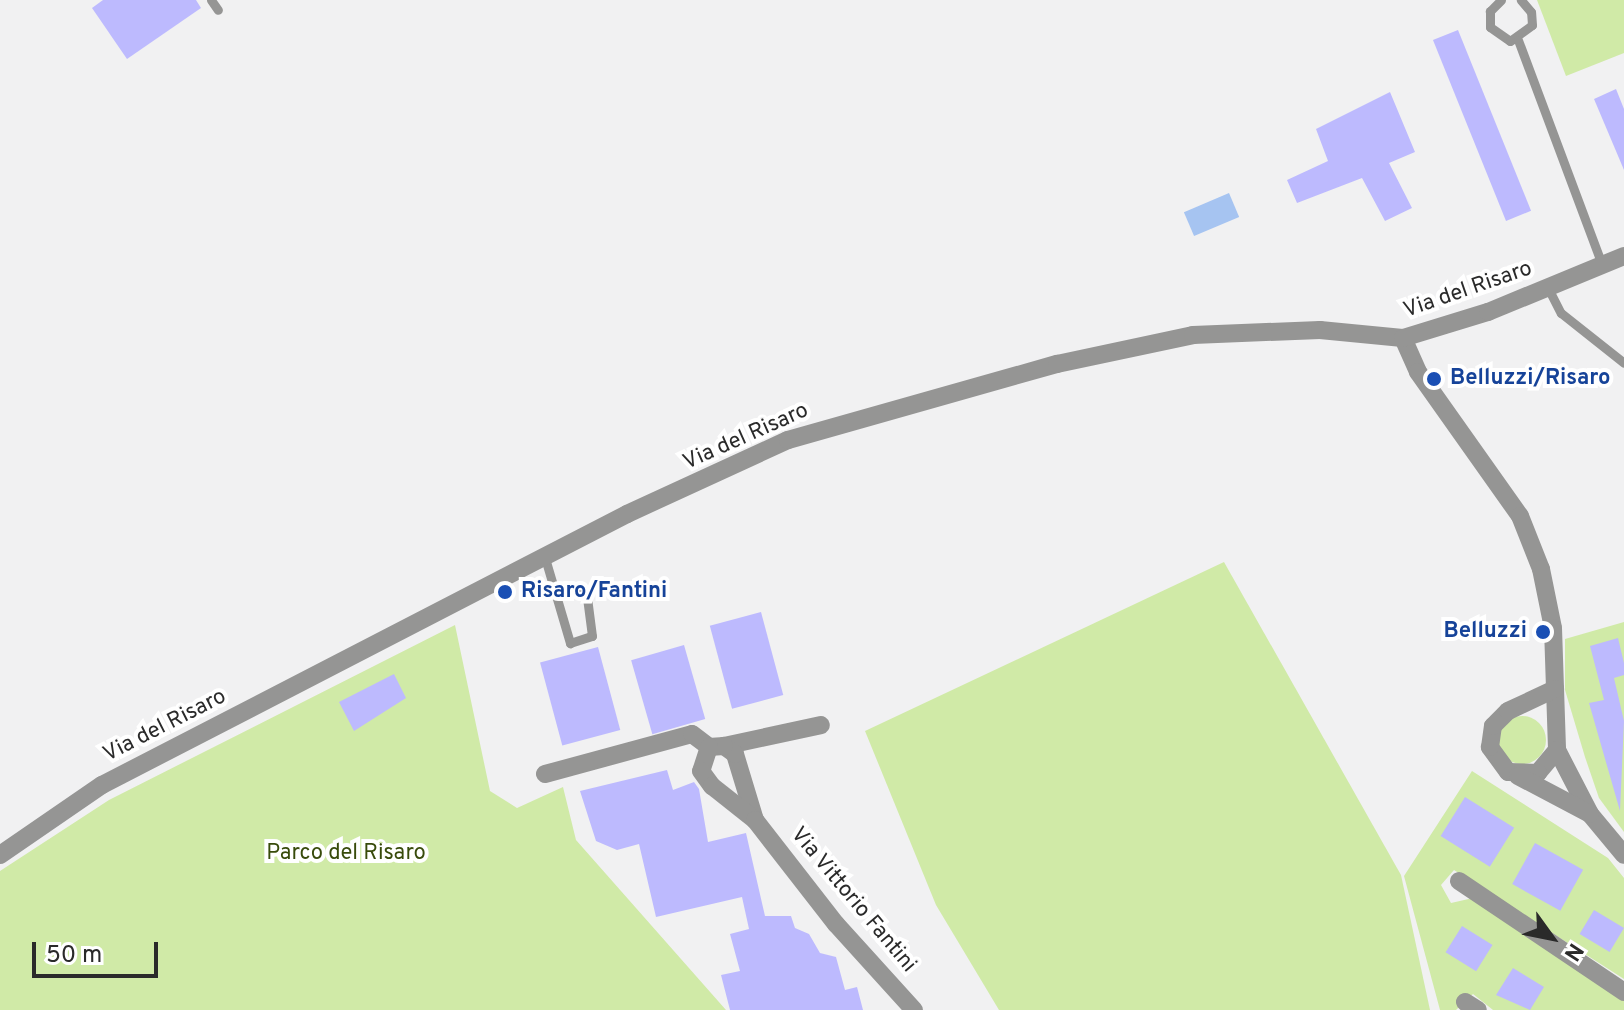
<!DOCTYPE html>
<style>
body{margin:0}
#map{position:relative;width:1624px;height:1010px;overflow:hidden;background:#f1f1f2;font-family:Overpass,sans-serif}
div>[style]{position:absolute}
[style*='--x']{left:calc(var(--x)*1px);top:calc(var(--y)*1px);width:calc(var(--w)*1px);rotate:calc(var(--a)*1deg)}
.green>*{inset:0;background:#d0eaa7}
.round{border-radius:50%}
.water>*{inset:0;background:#a6c4f1;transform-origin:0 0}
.building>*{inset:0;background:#bdbafe;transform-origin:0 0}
.lane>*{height:9px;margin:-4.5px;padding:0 4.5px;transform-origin:4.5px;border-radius:4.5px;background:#959594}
.street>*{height:18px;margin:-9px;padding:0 9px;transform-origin:9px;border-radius:9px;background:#959594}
.dots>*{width:22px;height:22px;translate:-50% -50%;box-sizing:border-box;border:4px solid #fff;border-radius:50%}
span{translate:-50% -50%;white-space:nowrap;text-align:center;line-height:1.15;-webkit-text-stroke:8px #fff;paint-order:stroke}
.street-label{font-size:22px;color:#2a2a2a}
.transit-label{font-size:22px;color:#164399;font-weight:700}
.left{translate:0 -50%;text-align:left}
.right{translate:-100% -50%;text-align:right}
.park-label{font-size:22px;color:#384b0b}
.north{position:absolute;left:1512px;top:898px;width:80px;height:80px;-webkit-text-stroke:6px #fff;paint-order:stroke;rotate:123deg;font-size:22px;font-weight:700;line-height:32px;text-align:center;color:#2a2a2a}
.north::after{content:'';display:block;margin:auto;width:28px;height:36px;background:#2a2a2a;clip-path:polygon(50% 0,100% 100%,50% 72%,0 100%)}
.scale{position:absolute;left:32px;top:942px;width:126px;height:36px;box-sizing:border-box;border:4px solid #2a2a2a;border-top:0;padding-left:10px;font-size:24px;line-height:28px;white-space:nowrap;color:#2a2a2a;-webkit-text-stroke:6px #fff;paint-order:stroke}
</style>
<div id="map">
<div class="green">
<div style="clip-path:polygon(1537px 0,1624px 0,1624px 53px,1566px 76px)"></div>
<div style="clip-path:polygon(1224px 562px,1401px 875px,1430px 1010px,999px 1010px,936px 905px,865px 731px)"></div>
<div style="clip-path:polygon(1624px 622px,1624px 832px,1599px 798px,1585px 757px,1565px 690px,1565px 639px)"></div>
<div style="clip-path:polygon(455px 625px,490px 791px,517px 808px,563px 787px,576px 840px,726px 1010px,0 1010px,0 871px,109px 800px)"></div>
<div class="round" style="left:1498px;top:716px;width:48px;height:48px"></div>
<div style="clip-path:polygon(1472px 771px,1608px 858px,1624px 878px,1624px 979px,1454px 870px,1441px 885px,1451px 903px,1473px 898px,1624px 999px,1624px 1010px,1493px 1010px,1473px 994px,1456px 1010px,1440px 1010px,1404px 876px)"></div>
</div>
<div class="water">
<div style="left:1229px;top:193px;width:26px;height:49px;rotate:67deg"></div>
</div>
<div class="building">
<div style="clip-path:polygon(103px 0,196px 0,201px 8px,127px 59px,92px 8px)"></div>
<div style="left:1458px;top:30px;width:195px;height:27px;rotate:68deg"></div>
<div style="clip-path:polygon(1616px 89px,1624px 109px,1624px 170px,1594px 99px)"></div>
<div style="clip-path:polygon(1390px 92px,1415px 152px,1389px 163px,1412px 208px,1385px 221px,1362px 178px,1297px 203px,1287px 180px,1328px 161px,1316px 129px)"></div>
<div style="left:761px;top:612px;width:86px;height:53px;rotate:75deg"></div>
<div style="clip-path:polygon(1618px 638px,1624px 663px,1624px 675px,1614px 678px,1624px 721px,1620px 811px,1589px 703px,1604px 700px,1590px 646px)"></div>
<div style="left:684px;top:645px;width:77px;height:55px;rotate:74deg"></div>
<div style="left:598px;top:647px;width:86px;height:60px;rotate:75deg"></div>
<div style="clip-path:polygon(394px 674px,406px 698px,354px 731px,339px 702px)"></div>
<div style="clip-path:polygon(667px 770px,673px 790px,694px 782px,699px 789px,708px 842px,746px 833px,765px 916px,791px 916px,795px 928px,809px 934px,820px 953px,836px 957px,845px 990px,857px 987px,863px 1010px,730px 1010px,721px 975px,740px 971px,730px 934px,749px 929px,742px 897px,656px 917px,639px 844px,617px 850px,596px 841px,580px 791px)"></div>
<div style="left:1465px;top:797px;width:58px;height:46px;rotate:32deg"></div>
<div style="left:1535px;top:843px;width:55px;height:47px;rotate:29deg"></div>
<div style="left:1594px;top:910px;width:35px;height:28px;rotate:31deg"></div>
<div style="left:1462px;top:926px;width:36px;height:31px;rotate:32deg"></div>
<div style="clip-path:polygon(1513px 968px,1544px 987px,1530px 1010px,1496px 995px)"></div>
</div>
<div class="lane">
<div style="--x:211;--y:0;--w:12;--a:55"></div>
<div style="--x:1501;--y:0;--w:16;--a:135"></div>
<div style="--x:1490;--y:11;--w:16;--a:90"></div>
<div style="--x:1490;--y:27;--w:24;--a:35"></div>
<div style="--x:1510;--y:41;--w:27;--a:-36"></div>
<div style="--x:1532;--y:25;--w:13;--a:-94"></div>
<div style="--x:1531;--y:12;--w:16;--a:-130"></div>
<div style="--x:1518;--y:40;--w:240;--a:69.5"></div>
<div style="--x:1548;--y:288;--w:28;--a:63"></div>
<div style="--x:1561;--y:313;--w:80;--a:38.4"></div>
<div style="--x:545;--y:558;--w:89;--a:73.6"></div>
<div style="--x:570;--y:643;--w:23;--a:-18"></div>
<div style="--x:592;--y:636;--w:46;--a:-97.4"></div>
<div style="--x:586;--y:590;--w:30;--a:178"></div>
</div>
<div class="street">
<div style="--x:1403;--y:338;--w:37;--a:66"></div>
<div style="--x:1418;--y:372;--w:176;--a:54.7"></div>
<div style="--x:1520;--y:516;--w:57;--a:68.4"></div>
<div style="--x:1541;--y:569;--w:60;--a:78.5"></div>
<div style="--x:1553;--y:628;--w:122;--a:88.1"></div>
<div style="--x:1557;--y:750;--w:30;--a:130"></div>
<div style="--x:1538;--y:773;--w:30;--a:-178"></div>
<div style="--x:1508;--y:772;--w:31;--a:-126"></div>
<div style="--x:1490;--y:747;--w:21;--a:-82"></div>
<div style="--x:1493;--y:726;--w:21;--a:-45"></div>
<div style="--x:1508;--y:711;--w:52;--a:-25.1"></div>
<div style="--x:724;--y:746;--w:99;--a:-12.2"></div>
<div style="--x:1557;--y:750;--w:72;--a:62.7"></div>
<div style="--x:1590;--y:814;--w:53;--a:50.3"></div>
<div style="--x:545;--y:774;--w:152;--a:-15.2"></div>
<div style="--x:692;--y:734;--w:21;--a:37"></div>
<div style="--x:1518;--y:776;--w:81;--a:27.8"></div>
<div style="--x:755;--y:820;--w:69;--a:-106.9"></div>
<div style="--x:735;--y:754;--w:14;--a:-144"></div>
<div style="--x:724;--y:746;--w:15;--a:176"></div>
<div style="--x:709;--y:747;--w:25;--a:108"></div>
<div style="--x:701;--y:771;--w:19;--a:54"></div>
<div style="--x:712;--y:786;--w:55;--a:38.3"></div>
<div style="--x:755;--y:820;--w:132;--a:52.1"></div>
<div style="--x:836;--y:924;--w:116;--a:47.8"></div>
<div style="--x:0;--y:855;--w:124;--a:-34.5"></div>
<div style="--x:102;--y:785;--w:591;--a:-27.3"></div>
<div style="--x:627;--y:514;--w:177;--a:-24.7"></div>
<div style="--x:788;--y:440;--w:280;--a:-15.8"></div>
<div style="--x:1057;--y:364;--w:139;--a:-12"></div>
<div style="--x:1193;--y:335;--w:127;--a:-2.3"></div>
<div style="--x:1320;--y:330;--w:83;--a:5.5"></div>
<div style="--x:1403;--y:338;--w:89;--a:-17"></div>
<div style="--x:1488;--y:312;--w:147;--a:-22.4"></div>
<div style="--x:1459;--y:881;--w:199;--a:33.9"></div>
<div style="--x:1465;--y:1002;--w:15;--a:32"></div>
</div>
<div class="dots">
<div style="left:1434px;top:379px;background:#1a4fb4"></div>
<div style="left:505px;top:592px;background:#1a4fb4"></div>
<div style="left:1543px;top:632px;background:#1a4fb4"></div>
</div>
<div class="street-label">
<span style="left:1468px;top:290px;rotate:-19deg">Via del Risaro</span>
<span style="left:746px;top:437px;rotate:-24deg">Via del Risaro</span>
<span style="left:165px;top:726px;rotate:-27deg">Via del Risaro</span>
<span style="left:853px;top:900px;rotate:50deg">Via Vittorio Fantini</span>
</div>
<div class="transit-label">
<span class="left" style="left:1450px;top:379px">Belluzzi/Risaro</span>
<span class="left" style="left:521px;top:592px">Risaro/Fantini</span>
<span class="right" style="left:1527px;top:632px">Belluzzi</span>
</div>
<div class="park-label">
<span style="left:346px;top:854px">Parco del Risaro</span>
</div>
<div class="north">N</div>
<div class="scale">50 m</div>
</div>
